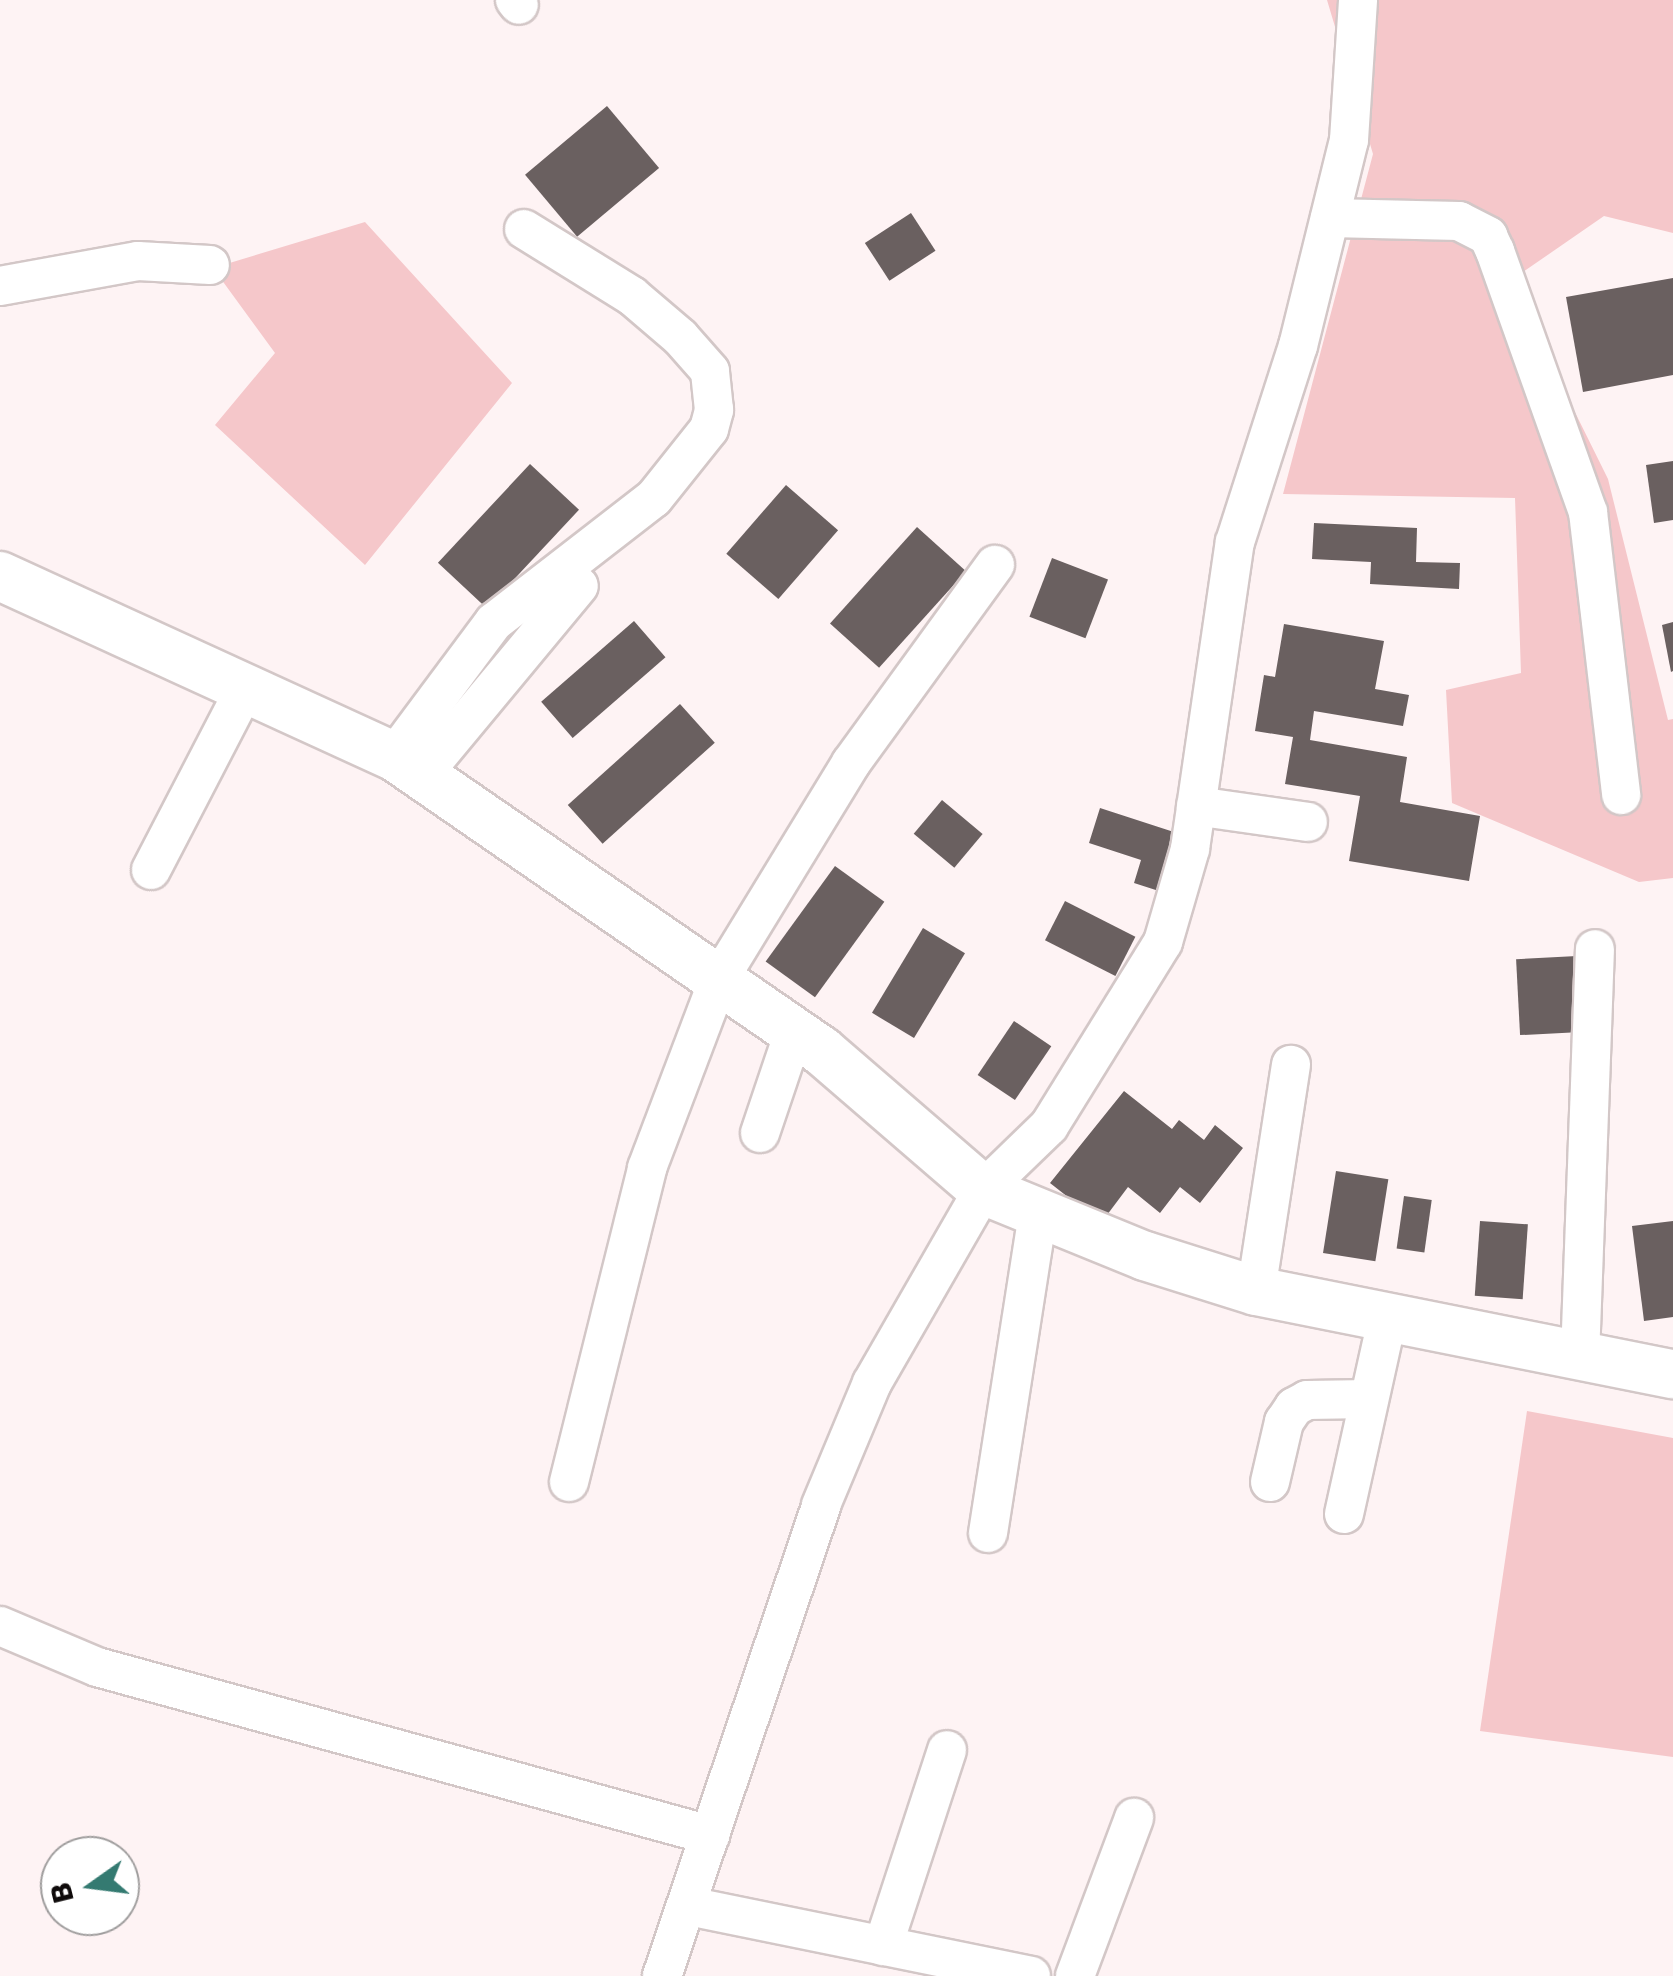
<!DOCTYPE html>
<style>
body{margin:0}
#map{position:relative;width:1673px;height:1976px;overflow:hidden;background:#fef3f4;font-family:Rubik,sans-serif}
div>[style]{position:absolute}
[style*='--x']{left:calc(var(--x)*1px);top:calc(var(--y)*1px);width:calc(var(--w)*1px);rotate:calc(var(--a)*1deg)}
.green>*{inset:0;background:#f5c7ca}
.building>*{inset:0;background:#6a6060;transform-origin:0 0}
.roads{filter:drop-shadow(2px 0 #d3c7c7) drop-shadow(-2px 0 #d3c7c7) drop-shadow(0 2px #d3c7c7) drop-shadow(0 -2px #d3c7c7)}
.minor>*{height:38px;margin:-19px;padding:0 19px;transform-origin:19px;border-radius:19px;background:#fff}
.tertiary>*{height:48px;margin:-24px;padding:0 24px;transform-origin:24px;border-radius:24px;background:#fff}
span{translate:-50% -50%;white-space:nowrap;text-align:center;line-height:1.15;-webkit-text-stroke:8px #fff;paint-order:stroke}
.north{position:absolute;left:40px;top:1836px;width:100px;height:100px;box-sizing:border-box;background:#fff;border:2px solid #9f9d9d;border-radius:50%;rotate:256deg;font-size:28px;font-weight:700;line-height:40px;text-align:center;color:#0f0b0b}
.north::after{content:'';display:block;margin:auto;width:35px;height:45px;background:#347a71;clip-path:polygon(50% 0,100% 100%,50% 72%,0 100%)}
</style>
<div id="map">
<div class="green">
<div style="clip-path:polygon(1327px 0,1673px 0,1673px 233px,1604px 216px,1510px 281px,1608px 479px,1668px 720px,1673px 719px,1673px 878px,1639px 882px,1452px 803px,1446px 690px,1521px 673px,1515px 498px,1283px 494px,1373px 154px)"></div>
<div style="clip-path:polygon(365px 222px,512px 383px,365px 565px,215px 425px,275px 353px,213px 268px)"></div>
<div style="clip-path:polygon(1527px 1411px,1673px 1438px,1673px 1757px,1480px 1731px)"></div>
</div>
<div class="building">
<div style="left:607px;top:106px;width:81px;height:107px;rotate:50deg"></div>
<div style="left:911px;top:213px;width:45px;height:55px;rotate:57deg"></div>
<div style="clip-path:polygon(1673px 278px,1673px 375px,1583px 392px,1566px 297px)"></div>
<div style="clip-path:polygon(1673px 461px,1673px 520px,1654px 523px,1646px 465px)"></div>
<div style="left:530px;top:464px;width:67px;height:135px;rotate:43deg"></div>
<div style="left:786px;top:485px;width:69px;height:91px;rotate:41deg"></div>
<div style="clip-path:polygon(1314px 523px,1417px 528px,1416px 562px,1460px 563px,1459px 589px,1370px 584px,1371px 562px,1312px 559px)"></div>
<div style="left:917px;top:527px;width:66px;height:130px;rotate:42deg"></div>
<div style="left:1052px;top:558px;width:60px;height:63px;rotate:21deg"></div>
<div style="left:634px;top:621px;width:48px;height:123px;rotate:49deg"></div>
<div style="clip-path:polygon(1673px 622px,1673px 671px,1671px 672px,1662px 625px)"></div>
<div style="clip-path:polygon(1284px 624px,1384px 641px,1375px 689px,1409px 695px,1403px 726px,1314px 711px,1310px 740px,1407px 757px,1400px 802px,1480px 816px,1469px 881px,1349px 861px,1360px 796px,1285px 784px,1293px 737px,1255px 731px,1264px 675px,1275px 677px)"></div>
<div style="left:680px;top:704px;width:52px;height:151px;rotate:48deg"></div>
<div style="left:942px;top:800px;width:53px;height:44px;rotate:40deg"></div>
<div style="clip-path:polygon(1100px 808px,1180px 834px,1162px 892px,1134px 883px,1141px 860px,1089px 843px)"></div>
<div style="left:835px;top:866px;width:61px;height:118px;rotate:36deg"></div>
<div style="left:1065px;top:901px;width:79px;height:44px;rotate:27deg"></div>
<div style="left:923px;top:928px;width:49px;height:99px;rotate:31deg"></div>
<div style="left:1577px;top:956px;width:76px;height:61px;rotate:87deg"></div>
<div style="left:1014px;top:1021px;width:45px;height:65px;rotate:34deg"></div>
<div style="clip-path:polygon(1124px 1091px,1172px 1129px,1179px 1120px,1204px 1140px,1215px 1125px,1243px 1148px,1200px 1203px,1180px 1187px,1160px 1213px,1128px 1187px,1101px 1223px,1050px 1183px)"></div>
<div style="left:1336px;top:1171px;width:53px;height:83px;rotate:9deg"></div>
<div style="left:1404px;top:1196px;width:28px;height:53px;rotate:8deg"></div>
<div style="left:1480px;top:1221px;width:48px;height:75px;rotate:4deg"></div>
<div style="clip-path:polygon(1673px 1221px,1673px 1317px,1644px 1321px,1632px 1226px)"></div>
</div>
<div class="roads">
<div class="minor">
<div style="--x:515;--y:0;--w:6;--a:51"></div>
<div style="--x:1330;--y:218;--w:129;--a:1.3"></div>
<div style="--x:1459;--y:221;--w:33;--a:27"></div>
<div style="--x:1488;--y:236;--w:17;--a:65"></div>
<div style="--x:1495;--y:251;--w:277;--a:70.4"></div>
<div style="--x:1588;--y:512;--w:285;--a:83.3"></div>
<div style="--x:0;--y:286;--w:140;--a:-10.3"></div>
<div style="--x:138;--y:261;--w:72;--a:3.2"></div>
<div style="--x:394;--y:756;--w:167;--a:-53.3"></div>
<div style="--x:494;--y:622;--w:202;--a:-37.8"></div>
<div style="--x:654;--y:498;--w:88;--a:-51.4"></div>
<div style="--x:709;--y:429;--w:20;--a:-75"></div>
<div style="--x:714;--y:410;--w:39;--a:-96"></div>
<div style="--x:710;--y:371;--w:45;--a:-131.4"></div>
<div style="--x:680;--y:337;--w:63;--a:-139.5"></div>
<div style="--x:632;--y:296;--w:127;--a:-148.2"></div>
<div style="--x:421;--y:776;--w:247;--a:-50.3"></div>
<div style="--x:1196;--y:806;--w:113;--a:8.1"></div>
<div style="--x:151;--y:870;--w:204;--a:-62.6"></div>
<div style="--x:760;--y:1133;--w:107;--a:-71.4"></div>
<div style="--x:1256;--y:1291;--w:229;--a:-81.2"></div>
<div style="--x:1580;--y:1357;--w:408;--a:-87.9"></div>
<div style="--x:569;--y:1482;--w:324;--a:-76"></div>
<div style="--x:647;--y:1168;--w:200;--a:-69.2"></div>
<div style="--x:718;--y:981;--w:255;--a:-58.6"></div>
<div style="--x:851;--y:763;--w:245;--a:-54"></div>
<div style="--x:1270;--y:1482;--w:62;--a:-76.9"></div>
<div style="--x:1284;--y:1422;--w:18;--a:-56"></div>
<div style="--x:1294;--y:1407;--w:15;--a:-28"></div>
<div style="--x:1307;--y:1400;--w:62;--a:-0.9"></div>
<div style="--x:1344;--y:1514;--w:199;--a:-77.5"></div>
<div style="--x:988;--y:1533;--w:325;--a:-81.1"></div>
<div style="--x:0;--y:1626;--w:105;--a:22.9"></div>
<div style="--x:97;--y:1667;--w:636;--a:15.33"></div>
<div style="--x:688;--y:1906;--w:350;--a:11.5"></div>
<div style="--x:883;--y:1946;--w:206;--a:-71.9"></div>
<div style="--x:662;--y:1976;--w:497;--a:-71.3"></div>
<div style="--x:821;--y:1505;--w:132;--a:-67.3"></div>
<div style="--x:872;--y:1383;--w:223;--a:-60.1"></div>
<div style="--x:983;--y:1190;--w:92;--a:-44.1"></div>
<div style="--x:1049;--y:1126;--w:216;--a:-58.2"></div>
<div style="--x:1163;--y:942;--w:97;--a:-73.8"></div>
<div style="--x:1190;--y:849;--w:310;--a:-81.7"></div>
<div style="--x:1235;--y:542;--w:206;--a:-72.2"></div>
<div style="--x:1298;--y:346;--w:212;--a:-76.1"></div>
<div style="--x:1349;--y:140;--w:140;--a:-86.3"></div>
<div style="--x:1075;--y:1976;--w:169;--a:-69.5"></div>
</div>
<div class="tertiary">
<div style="--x:0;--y:576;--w:433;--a:24.6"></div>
<div style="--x:394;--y:756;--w:520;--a:34.58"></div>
<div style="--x:822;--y:1051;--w:213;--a:40.8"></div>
<div style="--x:983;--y:1190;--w:175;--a:22.2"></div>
<div style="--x:1145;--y:1256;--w:116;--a:17.5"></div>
<div style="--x:1256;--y:1291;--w:425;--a:11.3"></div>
</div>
</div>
<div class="north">B</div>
</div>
